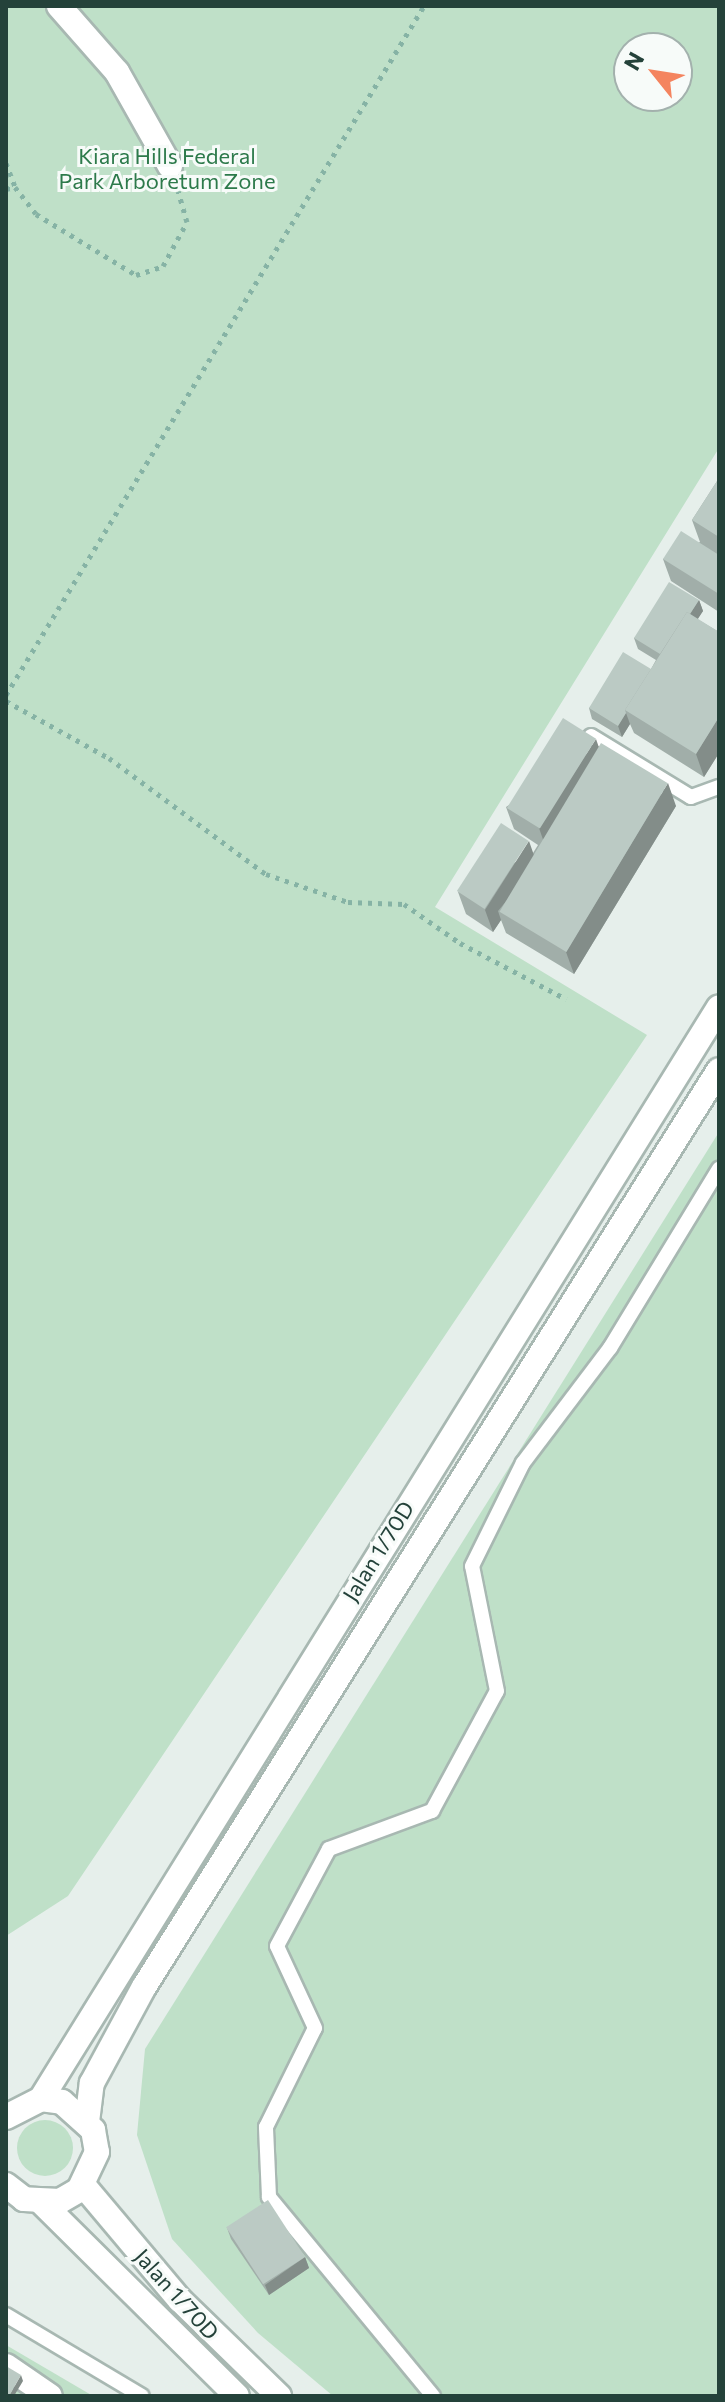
<!DOCTYPE html>
<style>
body{margin:0}
#map{position:relative;width:725px;height:2402px;overflow:hidden;background:#e6efeb;font-family:Commissioner,sans-serif}
div>[style]{position:absolute}
[style*='--x']{left:calc(var(--x)*1px);top:calc(var(--y)*1px);width:calc(var(--w)*1px);rotate:calc(var(--a)*1deg)}
.green>*{inset:0;background:#bfe0c8}
.round{border-radius:50%}
.path>*{height:5px;margin-top:-2.5px;transform-origin:0;background:repeating-linear-gradient(90deg,#86b3a5 0 4px,transparent 0 10px)}
.roads{filter:drop-shadow(2px 0 #a8b8b2) drop-shadow(-2px 0 #a8b8b2) drop-shadow(0 2px #a8b8b2) drop-shadow(0 -2px #a8b8b2)}
.lane>*{height:14px;margin:-7px;padding:0 7px;transform-origin:7px;border-radius:7px;background:#fff}
.street>*{height:24px;margin:-12px;padding:0 12px;transform-origin:12px;border-radius:12px;background:#fff}
.wall>*{inset:0;background:#a1aea9}
.shaded-wall>*{inset:0;background:#838d89}
.building>*{inset:0;background:#bbcac4;transform-origin:0 0}
span{translate:-50% -50%;white-space:nowrap;text-align:center;line-height:1.15;-webkit-text-stroke:6px #f7fbf9;paint-order:stroke}
.park-label{font-size:22px;color:#2d7a4b}
.street-label{font-size:22px;color:#24423a}
.frame{position:absolute;inset:0;border:8px solid #24423a;pointer-events:none}
.north{position:absolute;left:613px;top:32px;width:80px;height:80px;box-sizing:border-box;background:#f7fbf9;border:2px solid #a3b1ad;border-radius:50%;rotate:300deg;font-size:22px;font-weight:700;line-height:32px;text-align:center;color:#24423a}
.north::after{content:'';display:block;margin:auto;width:28px;height:36px;background:#f4845f;clip-path:polygon(50% 0,100% 100%,50% 72%,0 100%)}
</style>
<div id="map">
<div class="green">
<div style="clip-path:polygon(evenodd,6px 6px,719px 6px,719px 448px,435px 907px,647px 1035px,68px 1896px,6px 1936px,6px 6px,629px 48px,677px 48px,677px 96px,629px 96px,629px 48px)"></div>
<div style="clip-path:polygon(719px 1132px,719px 2396px,333px 2396px,258px 2333px,172px 2239px,137px 2135px,145px 2049px)"></div>
<div class="round" style="left:17px;top:2120px;width:56px;height:56px"></div>
<div style="clip-path:polygon(6px 2345px,93px 2396px,6px 2396px)"></div>
</div>
<div class="path">
<div style="--x:6;--y:163;--w:26;--a:69"></div>
<div style="--x:6;--y:189;--w:9;--a:-13"></div>
<div style="--x:15;--y:187;--w:34;--a:52"></div>
<div style="--x:36;--y:214;--w:117;--a:31.4"></div>
<div style="--x:136;--y:275;--w:28;--a:-18"></div>
<div style="--x:163;--y:266;--w:50;--a:-61.4"></div>
<div style="--x:187;--y:222;--w:32;--a:-106"></div>
<div style="--x:6;--y:695;--w:806;--a:-58.76"></div>
<div style="--x:6;--y:701;--w:118;--a:29"></div>
<div style="--x:109;--y:758;--w:195;--a:36.5"></div>
<div style="--x:266;--y:874;--w:87;--a:18.9"></div>
<div style="--x:348;--y:902;--w:56;--a:2"></div>
<div style="--x:404;--y:904;--w:68;--a:34.9"></div>
<div style="--x:460;--y:943;--w:120;--a:27.8"></div>
</div>
<div class="roads">
<div class="lane">
<div style="--x:591;--y:736;--w:117;--a:31.4"></div>
<div style="--x:691;--y:797;--w:30;--a:-20"></div>
<div style="--x:6;--y:2315;--w:158;--a:30.8"></div>
<div style="--x:433;--y:2396;--w:258;--a:-129.5"></div>
<div style="--x:269;--y:2197;--w:70;--a:-92.5"></div>
<div style="--x:266;--y:2127;--w:110;--a:-63.7"></div>
<div style="--x:315;--y:2028;--w:90;--a:-114.9"></div>
<div style="--x:277;--y:1946;--w:110;--a:-61.8"></div>
<div style="--x:329;--y:1849;--w:110;--a:-20.3"></div>
<div style="--x:432;--y:1811;--w:136;--a:-61.6"></div>
<div style="--x:497;--y:1691;--w:127;--a:-101.3"></div>
<div style="--x:472;--y:1566;--w:115;--a:-63.7"></div>
<div style="--x:523;--y:1463;--w:144;--a:-52.9"></div>
<div style="--x:610;--y:1348;--w:210;--a:-58.7"></div>
</div>
<div class="street">
<div style="--x:59;--y:6;--w:88;--a:48.7"></div>
<div style="--x:117;--y:72;--w:108;--a:60.6"></div>
<div style="--x:41;--y:2099;--w:1285;--a:-58.16"></div>
<div style="--x:6;--y:2117;--w:39;--a:-27"></div>
<div style="--x:41;--y:2099;--w:21;--a:8"></div>
<div style="--x:62;--y:2102;--w:42;--a:42.1"></div>
<div style="--x:93;--y:2130;--w:22;--a:80"></div>
<div style="--x:97;--y:2152;--w:42;--a:115.3"></div>
<div style="--x:79;--y:2190;--w:22;--a:150"></div>
<div style="--x:60;--y:2201;--w:36;--a:-177"></div>
<div style="--x:24;--y:2199;--w:23;--a:-142"></div>
<div style="--x:87;--y:2122;--w:39;--a:-83"></div>
<div style="--x:92;--y:2083;--w:109;--a:-61.6"></div>
<div style="--x:144;--y:1987;--w:1082;--a:-57.91"></div>
<div style="--x:83;--y:2185;--w:150;--a:49.9"></div>
<div style="--x:180;--y:2300;--w:138;--a:44.1"></div>
<div style="--x:42;--y:2203;--w:274;--a:44.7"></div>
<div style="--x:6;--y:2366;--w:53;--a:34.3"></div>
</div>
</div>
<div class="wall">
<div style="clip-path:polygon(719px 478px,719px 612px,671px 581px,663px 559px,700px 542px,692px 520px)"></div>
<div style="clip-path:polygon(699px 600px,703px 611px,697px 619px,719px 632px,719px 753px,704px 777px,634px 733px,630px 724px,622px 737px,592px 719px,589px 708px,651px 669px,656px 660px,638px 649px,634px 638px)"></div>
<div style="clip-path:polygon(599px 746px,676px 806px,574px 974px,506px 933px,501px 920px,493px 932px,466px 914px,458px 892px,533px 853px,538px 845px,514px 829px,506px 807px)"></div>
<div style="clip-path:polygon(227px 2228px,305px 2257px,309px 2268px,269px 2295px,231px 2239px)"></div>
</div>
<div class="shaded-wall">
<div style="clip-path:polygon(699px 600px,703px 611px,667px 667px,663px 656px)"></div>
<div style="clip-path:polygon(626px 713px,630px 724px,622px 737px,618px 726px)"></div>
<div style="clip-path:polygon(719px 717px,719px 753px,704px 777px,696px 754px)"></div>
<div style="clip-path:polygon(596px 739px,604px 762px,547px 851px,539px 828px)"></div>
<div style="clip-path:polygon(668px 783px,676px 806px,574px 974px,566px 952px)"></div>
<div style="clip-path:polygon(529px 841px,537px 864px,498px 911px,501px 920px,493px 932px,485px 910px)"></div>
<div style="clip-path:polygon(305px 2257px,309px 2268px,269px 2295px,265px 2285px)"></div>
<div style="clip-path:polygon(21px 2375px,23px 2381px,14px 2396px,9px 2396px)"></div>
</div>
<div class="building">
<div style="clip-path:polygon(719px 478px,719px 537px,692px 520px)"></div>
<div style="clip-path:polygon(681px 531px,719px 555px,719px 594px,663px 559px)"></div>
<div style="clip-path:polygon(669px 582px,699px 600px,690px 614px,687px 612px,660px 654px,634px 638px)"></div>
<div style="clip-path:polygon(687px 612px,719px 632px,719px 677px,718px 679px,719px 680px,719px 717px,696px 754px,625px 710px)"></div>
<div style="clip-path:polygon(623px 652px,651px 669px,625px 710px,626px 713px,618px 726px,589px 708px)"></div>
<div style="left:563px;top:718px;width:39px;height:106px;rotate:32deg"></div>
<div style="left:601px;top:743px;width:78px;height:197px;rotate:31deg"></div>
<div style="left:501px;top:823px;width:33px;height:81px;rotate:33deg"></div>
<div style="left:268px;top:2200px;width:68px;height:50px;rotate:57deg"></div>
<div style="clip-path:polygon(6px 2366px,21px 2375px,9px 2396px,6px 2396px)"></div>
</div>
<div class="park-label">
<span style="left:167px;top:168px">Kiara Hills Federal<br>Park Arboretum Zone</span>
</div>
<div class="street-label">
<span style="left:378px;top:1551px;rotate:-58deg">Jalan 1/70D</span>
<span style="left:177px;top:2294px;rotate:48deg">Jalan 1/70D</span>
</div>
<div class="frame"></div>
<div class="north">N</div>
</div>
